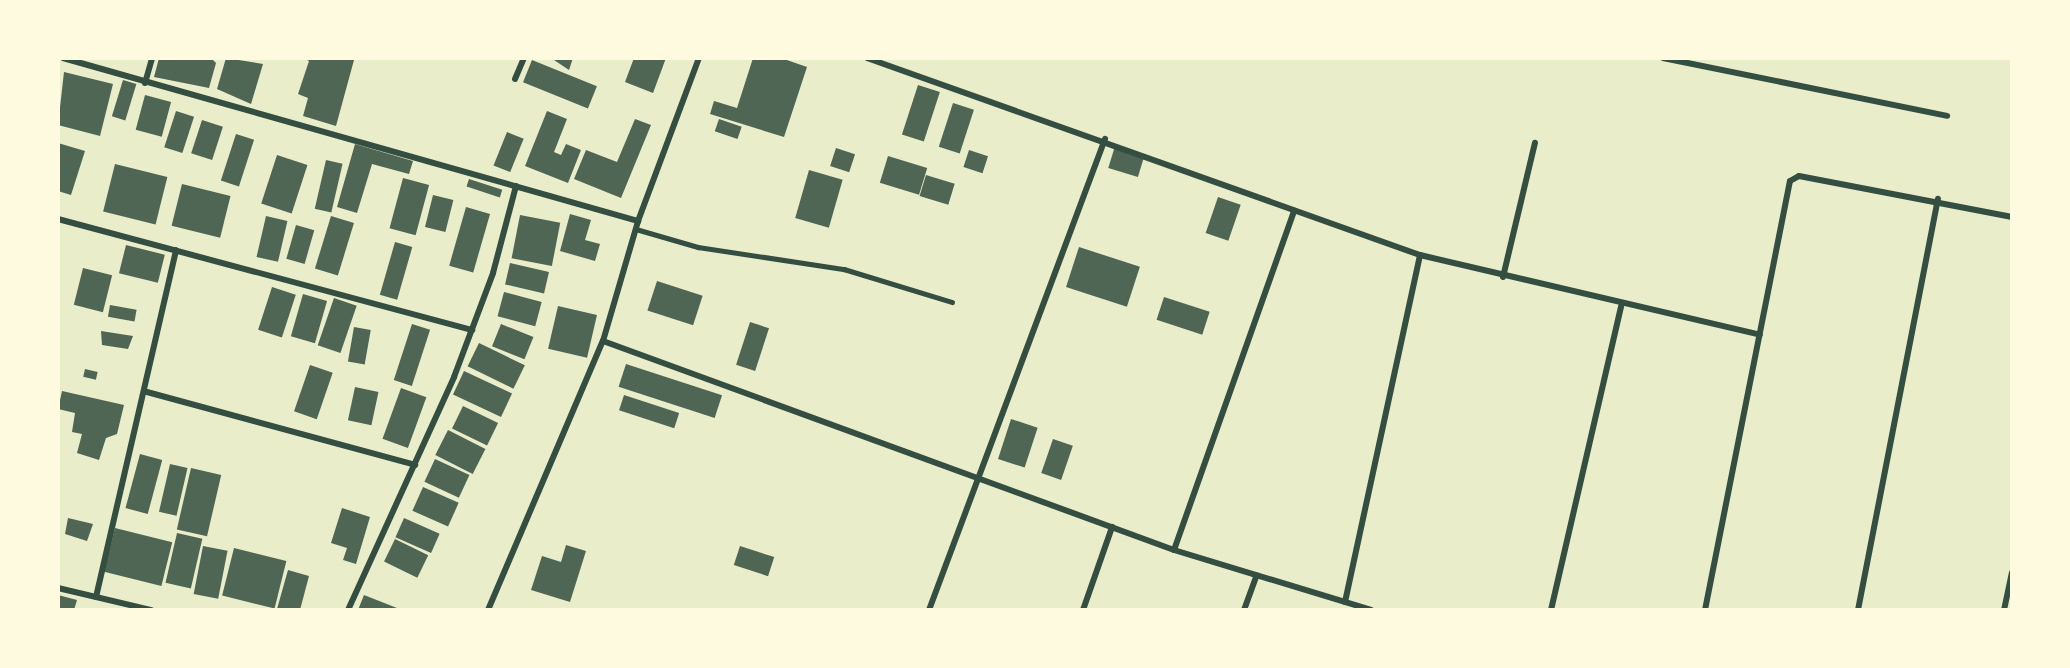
<!DOCTYPE html>
<style>
body{margin:0}
#map{position:relative;width:2070px;height:668px;overflow:hidden;background:#e9edc9;font-family:"Alegreya Sans",sans-serif}
div>[style]{position:absolute}
[style*='--x']{left:calc(var(--x)*1px);top:calc(var(--y)*1px);width:calc(var(--w)*1px);rotate:calc(var(--a)*1deg)}
.building>*{inset:0;background:#4f6655;transform-origin:0 0}
.service>*{height:4.5px;margin:-2.25px;padding:0 2.25px;transform-origin:2.25px;border-radius:2.25px;background:#344e41}
.minor>*{height:6px;margin:-3px;padding:0 3px;transform-origin:3px;border-radius:3px;background:#344e41}
span{translate:-50% -50%;white-space:nowrap;text-align:center;line-height:1.15;-webkit-text-stroke:5px #fefae0;paint-order:stroke}
.frame{position:absolute;inset:0;border:60px solid #fefae0;pointer-events:none}
</style>
<div id="map">
<div class="building">
<div style="clip-path:polygon(159px 58px,211px 58px,216px 63px,209px 88px,154px 77px)"></div>
<div style="clip-path:polygon(226px 58px,263px 64px,251px 104px,217px 89px)"></div>
<div style="clip-path:polygon(303px 58px,354px 60px,336px 126px,303px 116px,308px 98px,298px 94px,309px 61px)"></div>
<div style="clip-path:polygon(551px 58px,573px 58px,569px 70px)"></div>
<div style="clip-path:polygon(634px 58px,666px 58px,653px 93px,625px 82px)"></div>
<div style="clip-path:polygon(753px 58px,781px 58px,807px 67px,784px 137px,710px 114px,714px 101px,737px 108px)"></div>
<div style="left:532px;top:60px;width:70px;height:24px;rotate:22deg"></div>
<div style="clip-path:polygon(64px 72px,113px 84px,100px 136px,58px 125px)"></div>
<div style="left:123px;top:80px;width:14px;height:38px;rotate:17deg"></div>
<div style="left:918px;top:85px;width:23px;height:52px;rotate:18deg"></div>
<div style="left:145px;top:95px;width:27px;height:36px;rotate:15deg"></div>
<div style="left:953px;top:103px;width:22px;height:46px;rotate:18deg"></div>
<div style="left:176px;top:111px;width:19px;height:38px;rotate:18deg"></div>
<div style="clip-path:polygon(547px 111px,567px 119px,554px 152px,561px 155px,566px 144px,581px 150px,568px 183px,525px 166px)"></div>
<div style="clip-path:polygon(635px 119px,651px 125px,621px 198px,574px 179px,586px 150px,617px 162px)"></div>
<div style="left:719px;top:119px;width:24px;height:13px;rotate:19deg"></div>
<div style="left:202px;top:120px;width:22px;height:35px;rotate:18deg"></div>
<div style="left:507px;top:132px;width:18px;height:36px;rotate:22deg"></div>
<div style="left:236px;top:134px;width:19px;height:49px;rotate:18deg"></div>
<div style="clip-path:polygon(58px 143px,85px 151px,71px 195px,58px 191px)"></div>
<div style="clip-path:polygon(355px 144px,413px 161px,409px 174px,372px 164px,357px 213px,337px 207px)"></div>
<div style="left:1115px;top:146px;width:31px;height:23px;rotate:17deg"></div>
<div style="left:836px;top:148px;width:20px;height:19px;rotate:18deg"></div>
<div style="left:969px;top:150px;width:20px;height:18px;rotate:18deg"></div>
<div style="left:277px;top:155px;width:32px;height:51px;rotate:18deg"></div>
<div style="left:888px;top:156px;width:41px;height:28px;rotate:17deg"></div>
<div style="left:326px;top:160px;width:17px;height:50px;rotate:13deg"></div>
<div style="left:115px;top:164px;width:54px;height:49px;rotate:14deg"></div>
<div style="left:809px;top:170px;width:35px;height:50px;rotate:16deg"></div>
<div style="left:926px;top:175px;width:30px;height:22px;rotate:17deg"></div>
<div style="left:403px;top:178px;width:27px;height:52px;rotate:15deg"></div>
<div style="left:469px;top:179px;width:35px;height:8px;rotate:18deg"></div>
<div style="left:182px;top:184px;width:50px;height:43px;rotate:14deg"></div>
<div style="left:433px;top:195px;width:21px;height:33px;rotate:14deg"></div>
<div style="left:1218px;top:197px;width:24px;height:38px;rotate:19deg"></div>
<div style="left:466px;top:207px;width:25px;height:61px;rotate:16deg"></div>
<div style="clip-path:polygon(570px 214px,591px 220px,585px 240px,600px 244px,595px 261px,560px 251px)"></div>
<div style="left:520px;top:215px;width:41px;height:44px;rotate:11deg"></div>
<div style="left:266px;top:216px;width:22px;height:42px;rotate:13deg"></div>
<div style="left:331px;top:216px;width:24px;height:55px;rotate:17deg"></div>
<div style="left:296px;top:225px;width:19px;height:35px;rotate:16deg"></div>
<div style="left:395px;top:242px;width:18px;height:55px;rotate:16deg"></div>
<div style="left:126px;top:245px;width:40px;height:29px;rotate:14deg"></div>
<div style="left:1079px;top:247px;width:64px;height:42px;rotate:18deg"></div>
<div style="left:510px;top:263px;width:40px;height:22px;rotate:13deg"></div>
<div style="left:83px;top:268px;width:30px;height:38px;rotate:14deg"></div>
<div style="left:657px;top:281px;width:48px;height:31px;rotate:18deg"></div>
<div style="left:272px;top:287px;width:25px;height:45px;rotate:18deg"></div>
<div style="left:504px;top:292px;width:39px;height:25px;rotate:15deg"></div>
<div style="left:303px;top:294px;width:25px;height:44px;rotate:16deg"></div>
<div style="left:1164px;top:297px;width:48px;height:24px;rotate:18deg"></div>
<div style="left:334px;top:298px;width:24px;height:50px;rotate:19deg"></div>
<div style="left:110px;top:305px;width:27px;height:12px;rotate:10deg"></div>
<div style="left:558px;top:306px;width:40px;height:44px;rotate:13deg"></div>
<div style="left:750px;top:322px;width:20px;height:45px;rotate:18deg"></div>
<div style="left:412px;top:324px;width:19px;height:59px;rotate:18deg"></div>
<div style="left:501px;top:324px;width:35px;height:24px;rotate:22deg"></div>
<div style="left:354px;top:327px;width:17px;height:35px;rotate:10deg"></div>
<div style="clip-path:polygon(101px 331px,133px 336px,128px 349px,102px 345px)"></div>
<div style="left:479px;top:343px;width:51px;height:26px;rotate:26deg"></div>
<div style="left:626px;top:364px;width:101px;height:24px;rotate:18deg"></div>
<div style="left:310px;top:365px;width:24px;height:49px;rotate:19deg"></div>
<div style="left:85px;top:369px;width:13px;height:8px;rotate:13deg"></div>
<div style="left:464px;top:371px;width:53px;height:26px;rotate:25deg"></div>
<div style="left:355px;top:387px;width:24px;height:34px;rotate:12deg"></div>
<div style="left:401px;top:388px;width:27px;height:54px;rotate:20deg"></div>
<div style="clip-path:polygon(62px 391px,124px 405px,117px 434px,106px 438px,99px 460px,77px 453px,82px 434px,72px 432px,75px 413px,58px 409px)"></div>
<div style="left:624px;top:395px;width:58px;height:16px;rotate:18deg"></div>
<div style="left:463px;top:406px;width:39px;height:25px;rotate:26deg"></div>
<div style="left:1011px;top:419px;width:28px;height:42px;rotate:18deg"></div>
<div style="left:448px;top:430px;width:42px;height:28px;rotate:27deg"></div>
<div style="left:1053px;top:439px;width:21px;height:36px;rotate:19deg"></div>
<div style="left:140px;top:454px;width:23px;height:56px;rotate:15deg"></div>
<div style="left:435px;top:459px;width:38px;height:25px;rotate:25deg"></div>
<div style="left:170px;top:464px;width:18px;height:49px;rotate:13deg"></div>
<div style="left:191px;top:468px;width:31px;height:63px;rotate:13deg"></div>
<div style="left:423px;top:487px;width:39px;height:26px;rotate:24deg"></div>
<div style="clip-path:polygon(342px 508px,370px 517px,356px 564px,343px 560px,347px 548px,331px 543px)"></div>
<div style="clip-path:polygon(68px 518px,93px 524px,87px 541px,65px 534px)"></div>
<div style="left:404px;top:518px;width:39px;height:21px;rotate:24deg"></div>
<div style="left:115px;top:528px;width:59px;height:45px;rotate:14deg"></div>
<div style="left:177px;top:533px;width:26px;height:51px;rotate:13deg"></div>
<div style="left:395px;top:539px;width:37px;height:25px;rotate:26deg"></div>
<div style="clip-path:polygon(566px 545px,586px 551px,570px 602px,531px 590px,542px 556px,561px 562px)"></div>
<div style="left:203px;top:546px;width:25px;height:49px;rotate:11deg"></div>
<div style="left:740px;top:546px;width:36px;height:20px;rotate:18deg"></div>
<div style="left:234px;top:548px;width:54px;height:49px;rotate:14deg"></div>
<div style="clip-path:polygon(288px 570px,309px 576px,300px 610px,277px 609px)"></div>
<div style="clip-path:polygon(58px 595px,77px 600px,74px 610px,58px 610px)"></div>
<div style="clip-path:polygon(364px 595px,397px 608px,397px 610px,358px 610px)"></div>
</div>
<div class="service">
<div style="--x:636;--y:229;--w:65;--a:16.2"></div>
<div style="--x:698;--y:247;--w:148;--a:8.6"></div>
<div style="--x:844;--y:269;--w:113;--a:17"></div>
</div>
<div class="minor">
<div style="--x:63;--y:58;--w:598;--a:15.83"></div>
<div style="--x:867;--y:58;--w:587;--a:19.61"></div>
<div style="--x:1420;--y:255;--w:349;--a:13.2"></div>
<div style="--x:1663;--y:58;--w:290;--a:11.5"></div>
<div style="--x:515;--y:79;--w:23;--a:-67"></div>
<div style="--x:145;--y:83;--w:26;--a:-74"></div>
<div style="--x:58;--y:219;--w:429;--a:15"></div>
<div style="--x:1503;--y:277;--w:138;--a:-76.6"></div>
<div style="--x:603;--y:341;--w:608;--a:20.1"></div>
<div style="--x:1174;--y:550;--w:206;--a:16.9"></div>
<div style="--x:147;--y:392;--w:278;--a:15.2"></div>
<div style="--x:1174;--y:550;--w:360;--a:-70.5"></div>
<div style="--x:58;--y:588;--w:96;--a:13.3"></div>
<div style="--x:96;--y:597;--w:356;--a:-77"></div>
<div style="--x:1345;--y:602;--w:355;--a:-77.8"></div>
<div style="--x:348;--y:610;--w:256;--a:-65.5"></div>
<div style="--x:454;--y:377;--w:111;--a:-69.4"></div>
<div style="--x:493;--y:273;--w:90;--a:-75.2"></div>
<div style="--x:488;--y:610;--w:293;--a:-66.9"></div>
<div style="--x:603;--y:341;--w:125;--a:-73.7"></div>
<div style="--x:638;--y:221;--w:174;--a:-69.5"></div>
<div style="--x:929;--y:610;--w:503;--a:-69.51"></div>
<div style="--x:1083;--y:610;--w:88;--a:-70.7"></div>
<div style="--x:1244;--y:610;--w:37;--a:-70"></div>
<div style="--x:1551;--y:610;--w:312;--a:-77"></div>
<div style="--x:1705;--y:610;--w:437;--a:-78.8"></div>
<div style="--x:1790;--y:181;--w:10;--a:-29"></div>
<div style="--x:1799;--y:176;--w:217;--a:10.9"></div>
<div style="--x:1858;--y:610;--w:419;--a:-79"></div>
<div style="--x:2004;--y:610;--w:38;--a:-78"></div>
</div>
<div class="frame"></div>
</div>
